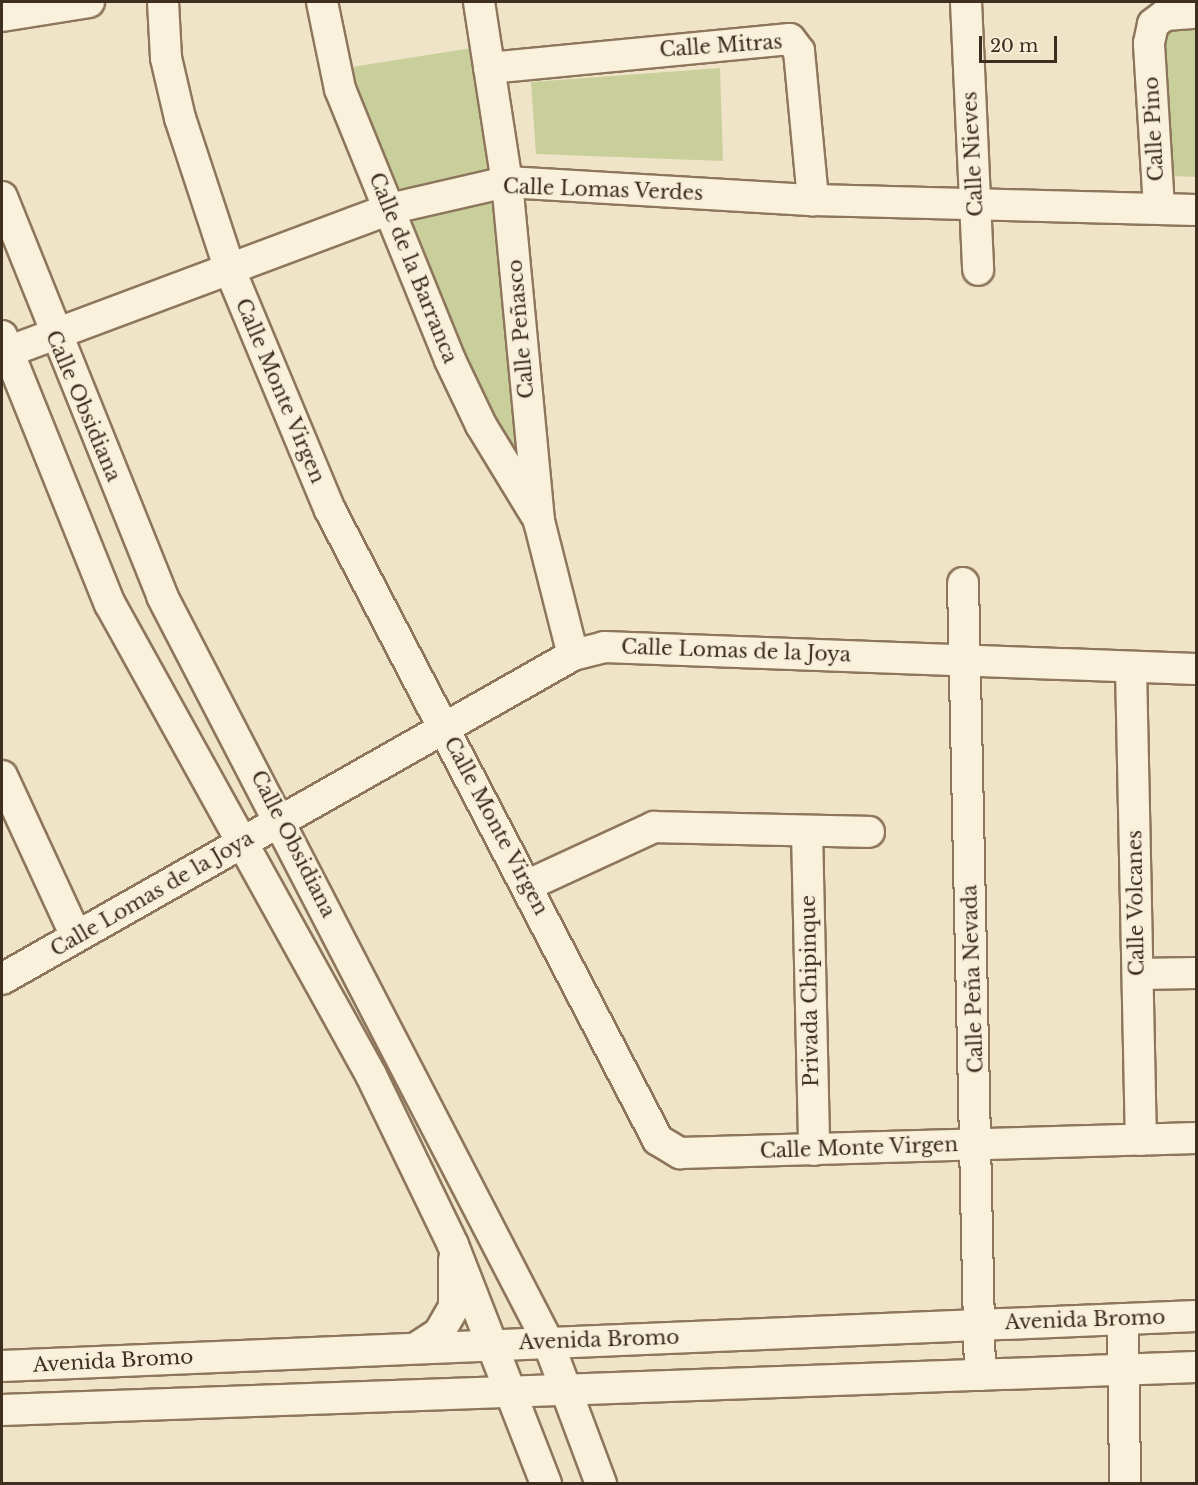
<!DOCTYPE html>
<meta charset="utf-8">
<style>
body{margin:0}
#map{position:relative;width:1198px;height:1485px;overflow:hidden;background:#f0e4c8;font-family:"Libre Baskerville",serif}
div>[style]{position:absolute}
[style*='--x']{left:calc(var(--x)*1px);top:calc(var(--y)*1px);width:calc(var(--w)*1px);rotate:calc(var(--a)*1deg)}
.green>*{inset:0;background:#c9cf9b}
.roads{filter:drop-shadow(2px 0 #8d765c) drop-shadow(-2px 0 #8d765c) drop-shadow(0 2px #8d765c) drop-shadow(0 -2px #8d765c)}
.minor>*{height:30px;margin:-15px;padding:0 15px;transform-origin:15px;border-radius:15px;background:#faf1dc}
span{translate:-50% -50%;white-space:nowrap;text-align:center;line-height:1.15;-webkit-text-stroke:4.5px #f7eed8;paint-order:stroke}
.street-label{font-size:20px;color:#3d2e20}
.frame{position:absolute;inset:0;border:3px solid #3d2e20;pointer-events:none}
.scale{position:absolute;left:979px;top:36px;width:78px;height:27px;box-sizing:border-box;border:3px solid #3d2e20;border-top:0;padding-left:8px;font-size:18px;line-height:21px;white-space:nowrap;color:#3d2e20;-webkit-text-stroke:4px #f7eed8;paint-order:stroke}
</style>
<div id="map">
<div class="green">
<div style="clip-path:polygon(1196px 30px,1196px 177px,1172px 176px,1163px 31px)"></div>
<div style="clip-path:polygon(478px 47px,503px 177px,394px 204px,339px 69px)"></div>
<div style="clip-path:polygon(720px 68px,723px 161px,536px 154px,531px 82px)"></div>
<div style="clip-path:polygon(501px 190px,528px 496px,398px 215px)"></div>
</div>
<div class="roads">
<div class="minor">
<div style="--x:163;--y:2;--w:56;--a:86.9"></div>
<div style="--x:166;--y:58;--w:62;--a:76.9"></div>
<div style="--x:180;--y:118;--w:160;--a:71.8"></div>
<div style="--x:230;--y:270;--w:260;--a:67.4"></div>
<div style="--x:330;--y:510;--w:710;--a:62.5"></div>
<div style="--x:658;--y:1140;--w:26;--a:31"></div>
<div style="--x:680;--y:1153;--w:516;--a:-1.67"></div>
<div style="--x:322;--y:2;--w:89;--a:78.3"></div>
<div style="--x:340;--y:89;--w:292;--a:67.9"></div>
<div style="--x:450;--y:360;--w:72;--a:64.5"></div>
<div style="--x:481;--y:425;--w:105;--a:58.6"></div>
<div style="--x:479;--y:2;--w:182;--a:81.2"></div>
<div style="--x:507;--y:182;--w:341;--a:84.6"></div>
<div style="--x:539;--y:521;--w:138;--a:75.8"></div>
<div style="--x:966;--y:2;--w:268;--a:87.4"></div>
<div style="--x:2;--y:16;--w:88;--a:-9.1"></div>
<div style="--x:489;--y:68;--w:302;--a:-5.5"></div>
<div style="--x:790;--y:39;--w:15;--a:53"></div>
<div style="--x:799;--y:51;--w:150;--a:84.6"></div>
<div style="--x:2;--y:197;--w:430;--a:68.1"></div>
<div style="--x:162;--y:596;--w:840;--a:62.64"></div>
<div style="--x:548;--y:1342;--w:152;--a:69.5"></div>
<div style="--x:1159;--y:208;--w:165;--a:-93.5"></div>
<div style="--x:1149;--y:43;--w:19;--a:-78"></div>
<div style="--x:1153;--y:24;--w:15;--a:-37"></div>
<div style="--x:1165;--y:15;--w:31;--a:-4"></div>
<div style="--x:2;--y:336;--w:289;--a:68.1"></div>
<div style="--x:110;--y:604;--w:538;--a:61.01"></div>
<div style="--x:371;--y:1075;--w:189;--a:64.2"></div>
<div style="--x:453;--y:1245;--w:256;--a:68.7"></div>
<div style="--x:2;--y:354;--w:413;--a:-20.5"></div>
<div style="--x:389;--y:209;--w:121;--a:-12.9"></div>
<div style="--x:507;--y:182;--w:307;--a:3.4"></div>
<div style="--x:813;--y:200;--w:383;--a:1.5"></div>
<div style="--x:963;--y:583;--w:792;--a:88.77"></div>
<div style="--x:1131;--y:667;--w:473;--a:88.8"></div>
<div style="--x:2;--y:776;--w:176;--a:65.2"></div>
<div style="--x:807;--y:831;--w:319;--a:88.7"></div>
<div style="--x:528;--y:885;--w:139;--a:-24.7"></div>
<div style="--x:654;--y:827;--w:215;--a:1.3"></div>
<div style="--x:1138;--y:974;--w:58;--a:-1"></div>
<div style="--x:2;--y:979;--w:657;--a:-29.57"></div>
<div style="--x:573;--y:655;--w:32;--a:-14"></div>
<div style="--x:604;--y:647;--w:592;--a:2.13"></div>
<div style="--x:1123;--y:1319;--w:165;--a:89.3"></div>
<div style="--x:416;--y:1348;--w:27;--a:-33"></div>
<div style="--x:439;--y:1333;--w:30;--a:-60"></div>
<div style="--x:454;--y:1307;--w:47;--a:-90"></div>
<div style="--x:2;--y:1366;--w:1195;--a:-2.4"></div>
<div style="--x:2;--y:1410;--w:1195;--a:-2.06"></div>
</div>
</div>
<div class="street-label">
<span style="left:721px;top:46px;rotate:-4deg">Calle Mitras</span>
<span style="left:1154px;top:129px;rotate:-93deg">Calle Pino</span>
<span style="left:973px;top:154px;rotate:-93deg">Calle Nieves</span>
<span style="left:603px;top:190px;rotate:2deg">Calle Lomas Verdes</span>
<span style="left:413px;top:268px;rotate:68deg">Calle de la Barranca</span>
<span style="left:521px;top:329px;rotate:-95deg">Calle Peñasco</span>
<span style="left:280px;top:391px;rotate:67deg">Calle Monte Virgen</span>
<span style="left:83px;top:406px;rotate:67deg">Calle Obsidiana</span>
<span style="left:736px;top:651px;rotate:2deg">Calle Lomas de la Joya</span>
<span style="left:496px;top:826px;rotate:62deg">Calle Monte Virgen</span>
<span style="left:293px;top:844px;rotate:63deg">Calle Obsidiana</span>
<span style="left:152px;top:894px;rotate:-30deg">Calle Lomas de la Joya</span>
<span style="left:1136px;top:903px;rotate:-91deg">Calle Volcanes</span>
<span style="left:973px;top:979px;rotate:-92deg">Calle Peña Nevada</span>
<span style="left:810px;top:991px;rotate:-91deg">Privada Chipinque</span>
<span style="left:859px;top:1148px;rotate:-2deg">Calle Monte Virgen</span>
<span style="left:1085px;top:1320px;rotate:-2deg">Avenida Bromo</span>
<span style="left:599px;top:1340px;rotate:-2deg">Avenida Bromo</span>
<span style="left:113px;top:1361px;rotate:-3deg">Avenida Bromo</span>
</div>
<div class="frame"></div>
<div class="scale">20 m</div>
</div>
